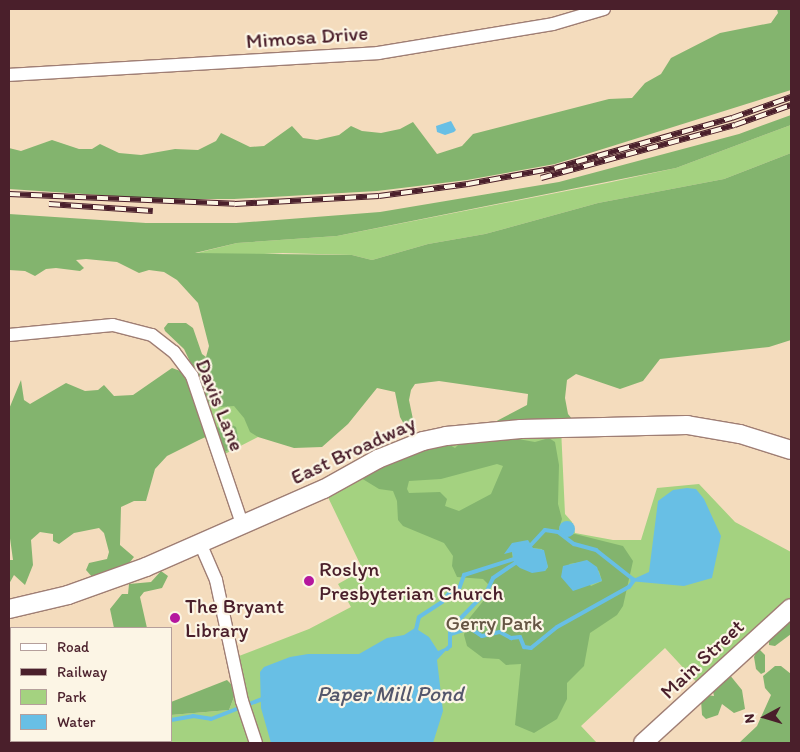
<!DOCTYPE html>
<style>
body{margin:0}
#map{position:relative;width:800px;height:752px;overflow:hidden;background:#f4dcbd;font-family:Itim,sans-serif}
div>[style]{position:absolute}
[style*='--x']{left:calc(var(--x)*1px);top:calc(var(--y)*1px);width:calc(var(--w)*1px);rotate:calc(var(--a)*1deg)}
.green>*{inset:0;background:#a4d280}
.forest>*{inset:0;background:#83b46e}
.water>*{inset:0;background:#68bfe5}
.round{border-radius:50%}
.stream>*{height:4px;margin:-2px;padding:0 2px;transform-origin:2px;border-radius:2px;background:#68bfe5}
.roads{filter:drop-shadow(1px 0 #9f7e74) drop-shadow(-1px 0 #9f7e74) drop-shadow(0 1px #9f7e74) drop-shadow(0 -1px #9f7e74)}
.street>*{height:12px;margin:-6px;padding:0 6px;transform-origin:6px;border-radius:6px;background:#fff}
.secondary>*{height:18px;margin:-9px;padding:0 9px;transform-origin:9px;border-radius:9px;background:#fff}
.rail>*{height:5.5px;margin-top:-2.75px;transform-origin:0;background:repeating-linear-gradient(90deg,#fcf5e5 0 11px,#4a1f2b 0 22px);box-sizing:border-box;border-block:1px solid #4a1f2b}
.dots>*{width:14px;height:14px;translate:-50% -50%;box-sizing:border-box;border:2px solid #fcf5e5;border-radius:50%}
span{translate:-50% -50%;white-space:nowrap;text-align:center;line-height:1.15;-webkit-text-stroke:4.5px #fcf5e5;paint-order:stroke}
.street-label{font-size:21px;color:#4a1f2b}
.poi-label{font-size:21px;color:#4a1f2b}
.left{translate:0 -50%;text-align:left}
.park-label{font-size:21px;color:#655544}
.water-label{font-size:22px;color:#54576c;font-style:italic}
.frame{position:absolute;inset:0;border:10px solid #4a1f2b;pointer-events:none}
.legend{position:absolute;left:10px;top:627px;width:162px;height:115px;box-sizing:border-box;background:#fcf5e5;border:1px solid #b59f9b;margin:0;padding:6px 9px;list-style:none;font-size:15px;color:#4a1f2b}
.legend li{display:flex;align-items:center;gap:10px;height:25px}
.legend b{width:25px;border:1px solid #b59f9b}
.north{position:absolute;left:740px;top:692px;width:50px;height:50px;-webkit-text-stroke:4px #fcf5e5;paint-order:stroke;rotate:264deg;font-size:14px;font-weight:700;line-height:20px;text-align:center;color:#4a1f2b}
.north::after{content:'';display:block;margin:auto;width:18px;height:22px;background:#4a1f2b;clip-path:polygon(50% 0,100% 100%,50% 72%,0 100%)}
</style>
<div id="map">
<div class="green">
<div style="clip-path:polygon(791px 125px,791px 153px,724px 179px,598px 203px,485px 234px,428px 244px,372px 260px,352px 255px,283px 253px,228px 256px,193px 254px,237px 243px,337px 236px,607px 183px,676px 168px)"></div>
<div style="clip-path:polygon(221px 385px,258px 437px,219px 457px,212px 435px,189px 443px,177px 398px)"></div>
<div style="clip-path:polygon(561px 428px,565px 514px,572px 522px,575px 533px,613px 540px,641px 540px,657px 488px,699px 484px,735px 522px,791px 552px,791px 608px,702px 688px,665px 648px,581px 726px,597px 743px,133px 743px,171px 741px,171px 715px,229px 710px,234px 697px,233px 689px,244px 686px,239px 656px,309px 629px,351px 607px,338px 584px,363px 570px,324px 489px,401px 448px)"></div>
</div>
<div class="forest">
<div style="clip-path:polygon(777px 9px,791px 9px,791px 90px,555px 164px,467px 180px,377px 191px,234px 199px,160px 199px,9px 189px,9px 148px,21px 151px,52px 140px,79px 149px,92px 149px,100px 144px,119px 153px,141px 155px,175px 149px,198px 150px,216px 141px,221px 133px,250px 147px,264px 146px,292px 126px,303px 138px,317px 140px,339px 135px,351px 126px,362px 131px,381px 133px,400px 129px,413px 122px,437px 154px,462px 146px,473px 134px,609px 99px,632px 98px,645px 83px,661px 74px,671px 58px,720px 33px,771px 23px,778px 13px)"></div>
<div style="clip-path:polygon(791px 115px,791px 125px,676px 168px,337px 236px,237px 243px,195px 253px,352px 255px,372px 260px,428px 244px,485px 234px,598px 203px,724px 179px,791px 153px,791px 340px,769px 347px,660px 359px,643px 381px,620px 389px,576px 374px,567px 380px,565px 398px,568px 414px,573px 420px,489px 425px,527px 405px,528px 394px,439px 381px,415px 384px,411px 390px,409px 400px,415px 429px,411px 437px,400px 417px,395px 392px,377px 388px,348px 424px,322px 447px,294px 448px,258px 437px,250px 432px,244px 418px,234px 406px,220px 407px,206px 401px,207px 436px,167px 456px,155px 469px,146px 501px,134px 501px,121px 507px,120px 545px,134px 557px,130px 562px,122px 568px,93px 578px,86px 570px,89px 563px,107px 559px,109px 552px,104px 533px,99px 528px,74px 533px,59px 544px,53px 541px,53px 534px,40px 532px,31px 540px,33px 565px,25px 585px,14px 575px,9px 584px,9px 560px,13px 560px,9px 531px,9px 409px,21px 380px,24px 400px,30px 404px,66px 383px,85px 391px,98px 390px,104px 385px,114px 396px,133px 395px,172px 368px,186px 373px,194px 370px,184px 349px,165px 331px,164px 328px,168px 323px,186px 323px,193px 328px,202px 354px,206px 357px,209px 346px,198px 303px,177px 280px,164px 272px,149px 270px,139px 273px,117px 262px,86px 259px,76px 260px,84px 268px,80px 271px,56px 268px,46px 269px,35px 276px,25px 271px,9px 270px,9px 214px,146px 223px,236px 223px,380px 212px,559px 182px,739px 134px)"></div>
<div style="clip-path:polygon(228px 423px,236px 427px,240px 446px,224px 452px,215px 428px)"></div>
<div style="clip-path:polygon(evenodd,496px 435px,535px 442px,549px 438px,555px 442px,559px 465px,558px 504px,562px 519px,559px 529px,562px 536px,575px 534px,623px 546px,633px 561px,623px 606px,617px 615px,590px 633px,584px 666px,567px 683px,567px 699px,557px 719px,534px 733px,515px 725px,521px 664px,506px 665px,499px 659px,483px 658px,467px 646px,464px 635px,467px 621px,493px 589px,483px 579px,457px 577px,452px 566px,453px 556px,444px 543px,403px 526px,398px 520px,397px 501px,393px 491px,379px 489px,361px 478px,364px 474px,410px 454px,448px 444px,455px 448px,463px 440px,496px 435px,497px 464px,503px 466px,491px 494px,459px 511px,445px 506px,447px 499px,440px 492px,409px 493px,407px 489px,409px 481px,441px 479px,497px 464px,496px 435px,532px 548px,542px 549px,548px 567px,545px 571px,513px 560px,512px 552px,508px 552px,532px 548px,496px 435px,582px 562px,599px 571px,602px 581px,591px 586px,569px 564px,582px 562px)"></div>
<div style="clip-path:polygon(161px 571px,168px 576px,162px 588px,144px 592px,140px 597px,147px 628px,114px 628px,110px 609px,122px 594px,128px 594px,129px 584px,151px 582px)"></div>
<div style="clip-path:polygon(791px 617px,791px 634px,775px 646px,769px 645px,769px 638px)"></div>
<div style="clip-path:polygon(758px 648px,765px 655px,765px 672px,761px 674px,756px 669px,754px 657px)"></div>
<div style="clip-path:polygon(775px 666px,781px 666px,791px 674px,791px 743px,739px 743px,757px 726px,771px 695px,765px 688px,763px 676px)"></div>
<div style="clip-path:polygon(729px 674px,742px 690px,745px 709px,734px 713px,722px 704px,718px 715px,706px 719px,702px 715px,701px 700px,707px 695px,714px 696px,712px 687px)"></div>
<div style="clip-path:polygon(227px 680px,231px 684px,234px 697px,229px 710px,171px 715px,171px 702px)"></div>
<div style="clip-path:polygon(16px 741px,134px 741px,10px 743px)"></div>
</div>
<div class="water">
<div style="clip-path:polygon(451px 121px,456px 130px,454px 132px,445px 135px,437px 132px,436px 126px)"></div>
<div style="clip-path:polygon(687px 488px,696px 489px,704px 499px,721px 536px,712px 578px,684px 586px,629px 581px,649px 572px,658px 501px,673px 490px)"></div>
<div class="round" style="left:559px;top:521px;width:16px;height:16px"></div>
<div style="clip-path:polygon(528px 540px,533px 548px,544px 550px,548px 567px,545px 571px,532px 573px,520px 568px,514px 563px,512px 552px,504px 554px,512px 543px)"></div>
<div style="clip-path:polygon(587px 560px,597px 567px,602px 581px,573px 591px,561px 577px,563px 566px)"></div>
<div style="clip-path:polygon(415px 628px,429px 637px,438px 651px,450px 646px,437px 660px,443px 711px,433px 743px,271px 743px,261px 708px,260px 672px,264px 667px,290px 657px,308px 654px,359px 654px,387px 638px,404px 635px)"></div>
</div>
<div class="stream">
<div style="--x:529;--y:547;--w:23;--a:-47"></div>
<div style="--x:545;--y:530;--w:13;--a:9"></div>
<div style="--x:558;--y:532;--w:20;--a:37"></div>
<div style="--x:574;--y:544;--w:23;--a:15"></div>
<div style="--x:596;--y:550;--w:48;--a:38.3"></div>
<div style="--x:415;--y:634;--w:17;--a:-77"></div>
<div style="--x:419;--y:617;--w:27;--a:-33"></div>
<div style="--x:442;--y:602;--w:14;--a:-51"></div>
<div style="--x:451;--y:591;--w:8;--a:-14"></div>
<div style="--x:459;--y:589;--w:15;--a:-70"></div>
<div style="--x:464;--y:575;--w:56;--a:-17.8"></div>
<div style="--x:451;--y:634;--w:20;--a:-18"></div>
<div style="--x:470;--y:628;--w:14;--a:34"></div>
<div style="--x:482;--y:636;--w:18;--a:-13"></div>
<div style="--x:500;--y:632;--w:13;--a:29"></div>
<div style="--x:511;--y:638;--w:9;--a:-6"></div>
<div style="--x:520;--y:637;--w:11;--a:68"></div>
<div style="--x:524;--y:647;--w:7;--a:8"></div>
<div style="--x:531;--y:648;--w:33;--a:-39"></div>
<div style="--x:557;--y:627;--w:82;--a:-29.1"></div>
<div style="--x:629;--y:587;--w:9;--a:-54"></div>
<div style="--x:447;--y:649;--w:4;--a:-45"></div>
<div style="--x:450;--y:646;--w:16;--a:-90"></div>
<div style="--x:450;--y:630;--w:11;--a:-49"></div>
<div style="--x:457;--y:622;--w:43;--a:-45.9"></div>
<div style="--x:487;--y:591;--w:14;--a:-65"></div>
<div style="--x:493;--y:578;--w:29;--a:-34"></div>
<div style="--x:171;--y:720;--w:22;--a:-10"></div>
<div style="--x:193;--y:716;--w:18;--a:9"></div>
<div style="--x:211;--y:719;--w:58;--a:-21.3"></div>
<div style="--x:138;--y:743;--w:3;--a:-45"></div>
</div>
<div class="roads">
<div class="street">
<div style="--x:9;--y:75;--w:370;--a:-3.4"></div>
<div style="--x:378;--y:53;--w:177;--a:-9.4"></div>
<div style="--x:553;--y:24;--w:53;--a:-16.4"></div>
<div style="--x:9;--y:335;--w:104;--a:-5.5"></div>
<div style="--x:113;--y:325;--w:40;--a:14.4"></div>
<div style="--x:152;--y:335;--w:28;--a:38"></div>
<div style="--x:174;--y:352;--w:30;--a:53"></div>
<div style="--x:192;--y:376;--w:156;--a:71.3"></div>
<div style="--x:200;--y:543;--w:40;--a:66.6"></div>
<div style="--x:216;--y:580;--w:124;--a:77.9"></div>
<div style="--x:242;--y:701;--w:44;--a:71.6"></div>
</div>
<div class="secondary">
<div style="--x:9;--y:609;--w:61;--a:-13.3"></div>
<div style="--x:68;--y:595;--w:83;--a:-19.7"></div>
<div style="--x:146;--y:567;--w:194;--a:-23.7"></div>
<div style="--x:324;--y:489;--w:62;--a:-29.1"></div>
<div style="--x:378;--y:459;--w:48;--a:-21.8"></div>
<div style="--x:423;--y:441;--w:24;--a:-12"></div>
<div style="--x:446;--y:436;--w:75;--a:-5.3"></div>
<div style="--x:521;--y:429;--w:166;--a:-1.4"></div>
<div style="--x:687;--y:425;--w:54;--a:9.6"></div>
<div style="--x:740;--y:434;--w:53;--a:17.4"></div>
<div style="--x:643;--y:743;--w:200;--a:-42.4"></div>
</div>
</div>
<div class="rail">
<div style="--x:541;--y:178;--w:201;--a:-15.3"></div>
<div style="--x:735;--y:125;--w:59;--a:-19.7"></div>
<div style="--x:9;--y:194;--w:226;--a:2.5"></div>
<div style="--x:235;--y:204;--w:144;--a:-3.2"></div>
<div style="--x:379;--y:196;--w:90;--a:-7.7"></div>
<div style="--x:468;--y:184;--w:88;--a:-10.4"></div>
<div style="--x:555;--y:168;--w:184;--a:-15.8"></div>
<div style="--x:732;--y:118;--w:63;--a:-19.6"></div>
<div style="--x:49;--y:204;--w:104;--a:3.9"></div>
</div>
<div class="dots">
<div style="left:309px;top:581px;background:#b5179e"></div>
<div style="left:175px;top:618px;background:#b5179e"></div>
</div>
<div class="street-label">
<span style="left:307px;top:37px;rotate:-4deg">Mimosa Drive</span>
<span style="left:220px;top:405px;rotate:68deg">Davis Lane</span>
<span style="left:353px;top:450px;rotate:-25deg">East Broadway</span>
<span style="left:702px;top:659px;rotate:-43deg">Main Street</span>
</div>
<div class="poi-label">
<span class="left" style="left:319px;top:581px">Roslyn<br>Presbyterian Church</span>
<span class="left" style="left:185px;top:618px">The Bryant<br>Library</span>
</div>
<div class="park-label">
<span style="left:494px;top:623px">Gerry Park</span>
</div>
<div class="water-label">
<span style="left:390px;top:694px">Paper Mill Pond</span>
</div>
<div class="frame"></div>
<ul class="legend">
<li><b style="height:6px;background:#fff"></b>Road</li>
<li><b style="height:6px;background:#4a1f2b"></b>Railway</li>
<li><b style="height:14px;background:#a4d280"></b>Park</li>
<li><b style="height:14px;background:#68bfe5"></b>Water</li>
</ul>
<div class="north">N</div>
</div>
